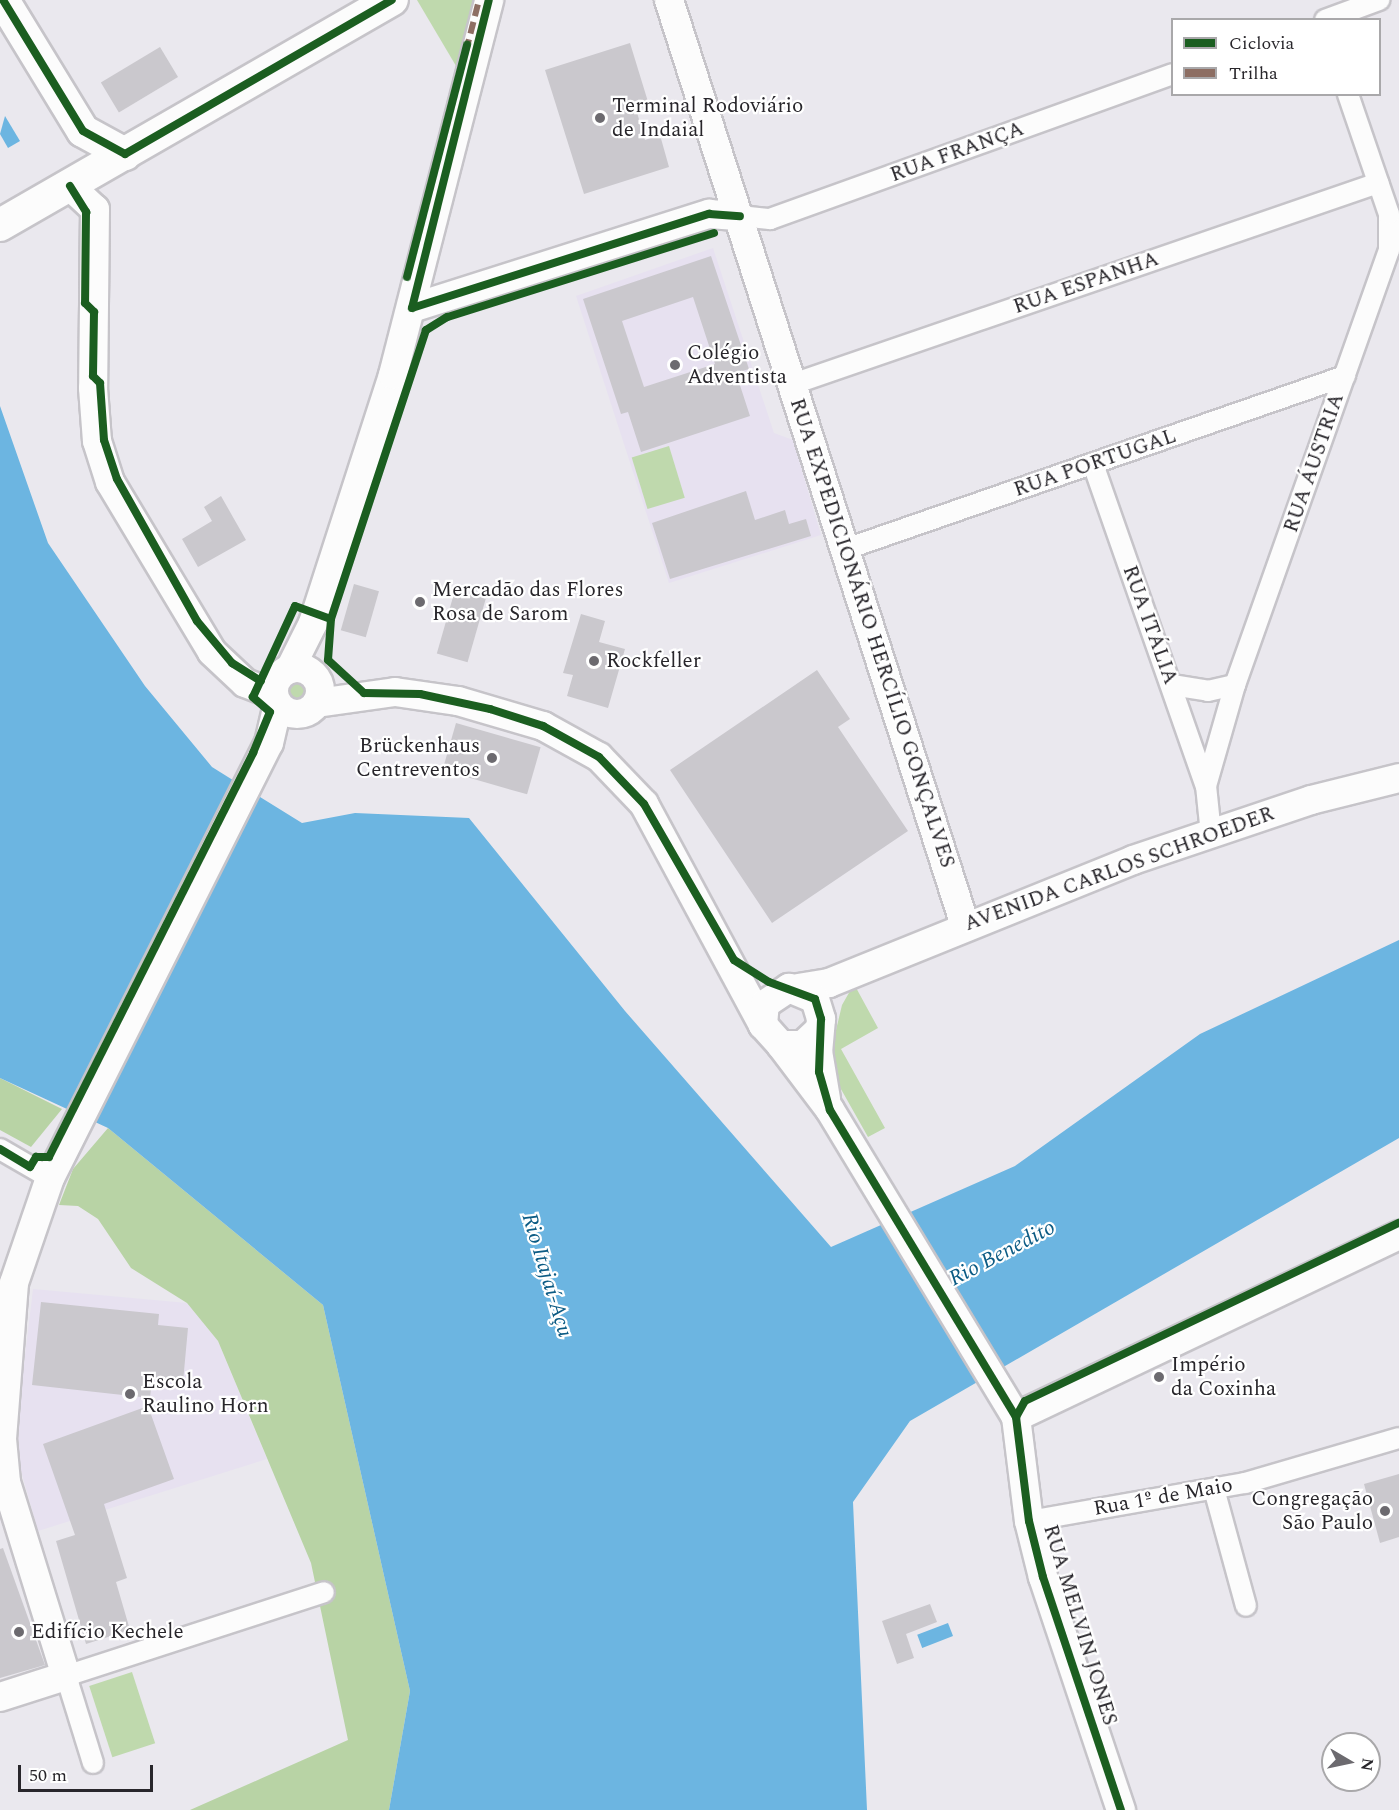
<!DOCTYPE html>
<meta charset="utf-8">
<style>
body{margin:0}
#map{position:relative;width:1399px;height:1810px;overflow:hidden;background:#eae8ee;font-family:Spectral,serif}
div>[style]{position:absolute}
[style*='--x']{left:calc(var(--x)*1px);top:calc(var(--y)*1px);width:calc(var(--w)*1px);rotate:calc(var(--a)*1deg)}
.built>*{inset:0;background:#e7e1f0}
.green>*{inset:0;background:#bfd9ad;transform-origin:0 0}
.round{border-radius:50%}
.forest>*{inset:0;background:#b8d3a5}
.water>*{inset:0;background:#6cb5e1;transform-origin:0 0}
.building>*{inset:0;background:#cac8cd;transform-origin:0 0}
.roads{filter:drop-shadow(2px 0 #c6c4c9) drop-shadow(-2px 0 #c6c4c9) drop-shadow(0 2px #c6c4c9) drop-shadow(0 -2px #c6c4c9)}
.street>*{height:20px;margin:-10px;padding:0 10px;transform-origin:10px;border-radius:10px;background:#fcfcfc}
.secondary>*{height:28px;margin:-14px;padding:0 14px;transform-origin:14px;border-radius:14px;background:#fcfcfc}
.secondary>.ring{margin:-14px;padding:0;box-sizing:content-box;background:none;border:28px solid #fcfcfc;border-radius:50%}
.primary>*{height:32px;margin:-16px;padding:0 16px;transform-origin:16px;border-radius:16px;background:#fcfcfc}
.quiet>*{height:6px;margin-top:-3px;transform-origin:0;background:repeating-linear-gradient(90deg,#8d6e63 0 12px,transparent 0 18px)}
.cycleway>*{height:8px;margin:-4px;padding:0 4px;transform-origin:4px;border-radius:4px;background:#1b5e20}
.dots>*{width:16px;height:16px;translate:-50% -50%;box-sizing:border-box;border:3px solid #fff;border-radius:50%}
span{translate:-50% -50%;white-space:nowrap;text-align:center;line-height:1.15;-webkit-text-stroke:4.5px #fff;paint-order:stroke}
.poi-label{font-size:21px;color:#28262b}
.left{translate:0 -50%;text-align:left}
.right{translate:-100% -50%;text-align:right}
.street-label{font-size:21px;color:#28262b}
.water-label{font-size:22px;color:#0c5b84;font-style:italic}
.legend{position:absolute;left:1171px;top:18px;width:210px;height:78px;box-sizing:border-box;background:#fff;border:2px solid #a9a8aa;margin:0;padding:8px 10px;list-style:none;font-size:18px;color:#28262b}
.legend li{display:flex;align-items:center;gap:12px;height:30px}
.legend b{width:30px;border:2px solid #a9a8aa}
.north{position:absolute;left:1321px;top:1732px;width:60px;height:60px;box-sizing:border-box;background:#fff;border:2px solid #a9a8aa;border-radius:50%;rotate:99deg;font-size:16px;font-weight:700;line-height:24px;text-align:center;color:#28262b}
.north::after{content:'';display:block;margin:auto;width:21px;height:27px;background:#6c6a6f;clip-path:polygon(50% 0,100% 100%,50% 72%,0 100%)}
.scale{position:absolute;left:18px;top:1765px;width:135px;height:27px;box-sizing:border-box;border:3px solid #28262b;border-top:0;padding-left:8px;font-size:18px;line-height:21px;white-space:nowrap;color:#28262b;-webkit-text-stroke:4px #fff;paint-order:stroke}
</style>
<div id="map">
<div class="built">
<div style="clip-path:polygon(713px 248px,774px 433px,793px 440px,821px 535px,669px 583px,576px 296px)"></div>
<div style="clip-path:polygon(33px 1289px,187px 1303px,218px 1341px,267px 1459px,38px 1531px,14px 1446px)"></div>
</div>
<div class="green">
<div style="clip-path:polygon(417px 0,476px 0,459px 71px)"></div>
<div style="left:669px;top:446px;width:54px;height:39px;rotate:73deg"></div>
<div class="round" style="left:288px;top:683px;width:20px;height:20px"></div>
<div style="clip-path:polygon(854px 984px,878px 1028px,841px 1049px,885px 1128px,868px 1137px,833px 1075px,831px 1051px,842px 1005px)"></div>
<div style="left:132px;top:1672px;width:75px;height:45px;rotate:72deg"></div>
</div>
<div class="forest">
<div style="clip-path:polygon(0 1078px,62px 1109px,31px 1147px,0 1130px)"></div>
<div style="clip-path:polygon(108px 1128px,323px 1305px,410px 1691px,389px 1810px,190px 1810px,348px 1740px,311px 1563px,218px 1341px,187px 1303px,131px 1268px,98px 1219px,78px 1206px,59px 1205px,73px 1169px)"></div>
</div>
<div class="water">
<div style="clip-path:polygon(5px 116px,20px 141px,8px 148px,0 134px)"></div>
<div style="clip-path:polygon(0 406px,48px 543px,145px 686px,212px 767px,302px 823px,355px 813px,469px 818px,625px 1011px,831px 1247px,1015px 1166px,1200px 1034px,1399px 940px,1399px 1138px,910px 1421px,853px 1502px,867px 1810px,389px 1810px,410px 1691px,323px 1305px,108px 1128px,0 1078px)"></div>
<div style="left:948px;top:1623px;width:14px;height:33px;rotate:69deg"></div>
</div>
<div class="building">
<div style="clip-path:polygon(630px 43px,649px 105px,636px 109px,645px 140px,660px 135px,669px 167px,584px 194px,545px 70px)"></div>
<div style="left:160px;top:47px;width:35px;height:69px;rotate:59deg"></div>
<div style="clip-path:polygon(evenodd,711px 256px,749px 369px,736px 373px,750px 416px,641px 452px,628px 412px,621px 414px,583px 299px,711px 256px,693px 297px,715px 364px,644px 387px,622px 321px,693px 297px)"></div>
<div style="clip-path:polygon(746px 491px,755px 520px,785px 510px,789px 524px,806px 519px,811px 536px,670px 579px,652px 523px)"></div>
<div style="clip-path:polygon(221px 496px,246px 540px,198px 567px,182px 539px,212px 521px,204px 507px)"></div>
<div style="left:354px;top:584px;width:26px;height:48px;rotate:16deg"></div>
<div style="left:455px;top:590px;width:32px;height:66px;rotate:16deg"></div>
<div style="clip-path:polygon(581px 614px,605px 621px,599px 642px,625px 649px,608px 708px,567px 696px,573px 675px,563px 673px)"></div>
<div style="clip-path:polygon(817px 670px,850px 719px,838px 727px,908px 831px,772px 923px,670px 770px)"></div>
<div style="left:456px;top:723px;width:88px;height:49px;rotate:16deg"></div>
<div style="clip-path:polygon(41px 1302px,159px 1314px,158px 1325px,188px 1328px,183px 1382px,152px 1379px,150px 1398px,32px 1385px)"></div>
<div style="clip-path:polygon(148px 1406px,174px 1479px,104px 1504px,127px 1578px,116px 1582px,130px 1630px,86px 1644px,56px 1541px,75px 1535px,43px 1444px)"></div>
<div style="clip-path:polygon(1399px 1474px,1399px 1537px,1380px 1543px,1364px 1484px)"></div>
<div style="clip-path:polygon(3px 1548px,45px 1665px,0 1678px,0 1549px)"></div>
<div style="clip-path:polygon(930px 1604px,937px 1622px,906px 1634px,914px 1658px,897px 1664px,882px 1621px)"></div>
</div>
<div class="roads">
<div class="street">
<div style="--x:1325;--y:20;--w:58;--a:-20.3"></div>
<div style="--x:740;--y:216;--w:30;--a:6"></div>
<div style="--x:770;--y:219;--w:427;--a:-19.8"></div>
<div style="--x:793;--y:384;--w:619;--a:-18.96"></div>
<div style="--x:1093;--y:464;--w:341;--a:70.7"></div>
<div style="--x:846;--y:549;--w:528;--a:-19.12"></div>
<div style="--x:1172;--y:685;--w:36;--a:9"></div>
<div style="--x:1208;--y:691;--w:28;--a:-13"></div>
<div style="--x:1211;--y:834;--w:48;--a:-95.9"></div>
<div style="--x:1206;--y:786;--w:105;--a:-74"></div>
<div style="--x:1235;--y:685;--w:461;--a:-70.5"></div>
<div style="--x:1389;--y:250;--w:36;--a:-90"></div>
<div style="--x:1389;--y:214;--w:127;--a:-108.9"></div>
<div style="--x:0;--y:1149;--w:58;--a:30.1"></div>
<div style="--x:1214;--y:1489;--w:121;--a:74.7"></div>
<div style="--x:1029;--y:1521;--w:219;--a:-10"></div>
<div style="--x:1245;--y:1483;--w:160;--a:-16.3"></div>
<div style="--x:93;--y:1763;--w:91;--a:-107.2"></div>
<div style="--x:66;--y:1676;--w:271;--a:-18"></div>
</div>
<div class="secondary">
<div style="--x:669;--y:0;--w:971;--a:72.26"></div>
<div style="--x:70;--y:186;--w:34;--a:43"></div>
<div style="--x:95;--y:209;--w:179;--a:90.6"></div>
<div style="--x:93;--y:388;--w:53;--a:85.7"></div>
<div style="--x:97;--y:441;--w:43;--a:72.4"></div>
<div style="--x:110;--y:482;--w:198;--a:59"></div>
<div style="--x:212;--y:652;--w:45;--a:43.2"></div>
<div style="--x:245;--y:683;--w:31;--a:21"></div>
<div style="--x:412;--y:308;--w:312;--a:-17.6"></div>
<div style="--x:709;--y:214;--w:31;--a:4"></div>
<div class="ring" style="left:274px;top:668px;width:18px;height:18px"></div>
<div style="--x:290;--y:669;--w:51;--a:-63.4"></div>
<div style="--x:313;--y:623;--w:261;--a:-72.1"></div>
<div style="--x:393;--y:375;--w:387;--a:-75.6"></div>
<div style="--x:317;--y:703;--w:79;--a:-8"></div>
<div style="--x:395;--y:692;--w:64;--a:8.1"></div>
<div style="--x:458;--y:701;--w:89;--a:16.4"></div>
<div style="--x:543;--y:726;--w:64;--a:29"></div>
<div style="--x:599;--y:757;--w:65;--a:46.2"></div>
<div style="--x:644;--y:804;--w:251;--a:61.7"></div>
<div style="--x:798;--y:988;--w:31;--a:-9"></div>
<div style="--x:829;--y:983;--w:328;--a:-22"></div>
<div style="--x:1133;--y:860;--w:188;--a:-18.6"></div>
<div style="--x:1311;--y:800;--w:91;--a:-14"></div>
<div style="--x:819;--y:1030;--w:22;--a:137"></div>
<div style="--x:803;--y:1045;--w:22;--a:180"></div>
<div style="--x:781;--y:1045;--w:27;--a:-132"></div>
<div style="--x:763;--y:1025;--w:21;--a:-85"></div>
<div style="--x:765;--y:1004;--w:29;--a:-34"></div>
<div style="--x:789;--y:988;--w:28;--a:23"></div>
<div style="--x:815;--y:999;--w:21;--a:73"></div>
<div style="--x:821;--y:1019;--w:32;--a:95"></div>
<div style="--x:818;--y:1051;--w:49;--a:80.5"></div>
<div style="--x:781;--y:1045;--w:81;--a:53"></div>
<div style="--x:830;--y:1110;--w:359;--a:58.8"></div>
<div style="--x:1016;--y:1417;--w:105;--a:82.9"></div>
<div style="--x:1029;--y:1521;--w:58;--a:76"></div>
<div style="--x:1043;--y:1577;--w:246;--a:71.5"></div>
<div style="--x:1016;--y:1417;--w:424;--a:-25.4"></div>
<div style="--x:0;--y:1697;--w:69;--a:-17.7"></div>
<div style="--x:66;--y:1676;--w:203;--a:-107.2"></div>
<div style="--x:6;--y:1482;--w:43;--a:-95.3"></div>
<div style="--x:2;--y:1439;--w:156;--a:-85.6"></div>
<div style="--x:14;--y:1283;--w:111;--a:-71.1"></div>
<div style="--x:50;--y:1178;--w:487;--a:-63.3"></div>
<div style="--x:269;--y:743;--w:39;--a:-77"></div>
</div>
<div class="primary">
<div style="--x:3;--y:0;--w:153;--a:58.6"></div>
<div style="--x:83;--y:131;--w:48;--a:28.7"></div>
<div style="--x:0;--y:225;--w:452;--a:-29.9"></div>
</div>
</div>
<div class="quiet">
<div style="--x:466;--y:51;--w:53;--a:-75.7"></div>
</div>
<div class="cycleway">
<div style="--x:3;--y:0;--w:153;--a:58.6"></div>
<div style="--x:83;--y:131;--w:48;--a:28.7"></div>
<div style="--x:125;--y:154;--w:308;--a:-30"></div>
<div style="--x:70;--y:186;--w:31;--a:58"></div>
<div style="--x:86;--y:212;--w:91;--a:90.6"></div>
<div style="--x:85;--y:303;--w:13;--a:45"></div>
<div style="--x:94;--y:312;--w:64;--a:90.9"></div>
<div style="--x:93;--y:376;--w:10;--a:45"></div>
<div style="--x:100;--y:383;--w:57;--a:86"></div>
<div style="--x:104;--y:440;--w:41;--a:71.6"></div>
<div style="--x:117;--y:479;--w:163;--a:60.6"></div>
<div style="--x:197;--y:621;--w:55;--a:50.2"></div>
<div style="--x:232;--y:663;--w:34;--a:32"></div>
<div style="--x:714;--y:233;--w:280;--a:162.5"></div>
<div style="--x:447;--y:317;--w:25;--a:148"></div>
<div style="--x:426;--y:330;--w:304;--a:108.2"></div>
<div style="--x:331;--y:619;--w:41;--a:94.2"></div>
<div style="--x:328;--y:660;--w:49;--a:42.5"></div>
<div style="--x:364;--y:693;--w:56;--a:1"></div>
<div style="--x:420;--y:694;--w:72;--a:12.1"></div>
<div style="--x:490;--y:709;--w:56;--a:17.8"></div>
<div style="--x:543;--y:726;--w:64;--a:29"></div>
<div style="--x:599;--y:757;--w:65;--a:46.2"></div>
<div style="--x:644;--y:804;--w:180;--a:60"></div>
<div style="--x:734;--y:960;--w:41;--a:32.2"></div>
<div style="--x:769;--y:982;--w:49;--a:20.3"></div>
<div style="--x:815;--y:999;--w:21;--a:73"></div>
<div style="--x:821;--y:1019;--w:53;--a:92.2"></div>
<div style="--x:819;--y:1072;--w:40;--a:74"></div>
<div style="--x:830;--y:1110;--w:359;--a:58.8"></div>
<div style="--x:1016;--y:1417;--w:105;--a:82.9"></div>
<div style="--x:1029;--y:1521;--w:58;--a:76"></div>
<div style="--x:1043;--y:1577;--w:246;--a:71.5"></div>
<div style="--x:407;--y:277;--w:240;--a:-75.5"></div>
<div style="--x:412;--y:308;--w:312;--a:-17.6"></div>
<div style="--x:709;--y:214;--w:31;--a:4"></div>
<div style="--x:412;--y:308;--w:317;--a:-76"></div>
<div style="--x:0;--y:1149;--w:35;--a:31"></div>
<div style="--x:30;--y:1167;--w:12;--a:-59"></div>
<div style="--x:36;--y:1157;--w:13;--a:0"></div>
<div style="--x:49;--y:1157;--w:453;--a:-63.2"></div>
<div style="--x:253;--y:753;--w:44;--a:-67.5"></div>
<div style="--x:270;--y:712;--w:23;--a:-139"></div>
<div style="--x:253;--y:697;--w:100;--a:-65.2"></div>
<div style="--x:295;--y:606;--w:38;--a:20"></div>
<div style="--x:1016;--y:1417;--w:18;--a:-61"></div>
<div style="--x:1025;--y:1401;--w:414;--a:-25.5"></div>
</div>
<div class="dots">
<div style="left:600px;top:118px;background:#6c6a6f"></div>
<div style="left:675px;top:365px;background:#6c6a6f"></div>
<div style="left:420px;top:602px;background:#6c6a6f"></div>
<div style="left:594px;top:661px;background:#6c6a6f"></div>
<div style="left:492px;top:758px;background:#6c6a6f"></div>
<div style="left:1159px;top:1377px;background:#6c6a6f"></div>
<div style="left:130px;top:1394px;background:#6c6a6f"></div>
<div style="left:1385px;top:1511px;background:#6c6a6f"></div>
<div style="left:19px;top:1632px;background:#6c6a6f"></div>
</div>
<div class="poi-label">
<span class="left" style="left:612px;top:118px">Terminal Rodoviário<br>de Indaial</span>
<span class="left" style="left:687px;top:365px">Colégio<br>Adventista</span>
<span class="left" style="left:432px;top:602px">Mercadão das Flores<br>Rosa de Sarom</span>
<span class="left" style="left:606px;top:661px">Rockfeller</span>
<span class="right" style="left:480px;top:758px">Brückenhaus<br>Centreventos</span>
<span class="left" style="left:1171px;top:1377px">Império<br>da Coxinha</span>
<span class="left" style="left:142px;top:1394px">Escola<br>Raulino Horn</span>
<span class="right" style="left:1373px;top:1511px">Congregação<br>São Paulo</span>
<span class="left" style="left:31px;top:1632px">Edifício Kechele</span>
</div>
<div class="street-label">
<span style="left:957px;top:152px;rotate:-20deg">RUA FRANÇA</span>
<span style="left:1086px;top:283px;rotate:-19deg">RUA ESPANHA</span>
<span style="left:1095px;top:463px;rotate:-19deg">RUA PORTUGAL</span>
<span style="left:1314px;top:463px;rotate:-71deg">RUA ÁUSTRIA</span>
<span style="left:1150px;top:625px;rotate:70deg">RUA ITÁLIA</span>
<span style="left:872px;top:633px;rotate:72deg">RUA EXPEDICIONÁRIO HERCÍLIO GONÇALVES</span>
<span style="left:1119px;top:869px;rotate:-20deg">AVENIDA CARLOS SCHROEDER</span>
<span style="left:1163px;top:1497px;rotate:-10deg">Rua 1º de Maio</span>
<span style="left:1080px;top:1625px;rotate:73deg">RUA MELVIN JONES</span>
</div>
<div class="water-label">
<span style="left:1002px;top:1253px;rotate:-28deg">Rio Benedito</span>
<span style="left:547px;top:1275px;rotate:73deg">Rio Itajaí-Açu</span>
</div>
<ul class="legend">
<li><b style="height:8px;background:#1b5e20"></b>Ciclovia</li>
<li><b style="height:8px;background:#8d6e63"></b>Trilha</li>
</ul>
<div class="north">N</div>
<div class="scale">50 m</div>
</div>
